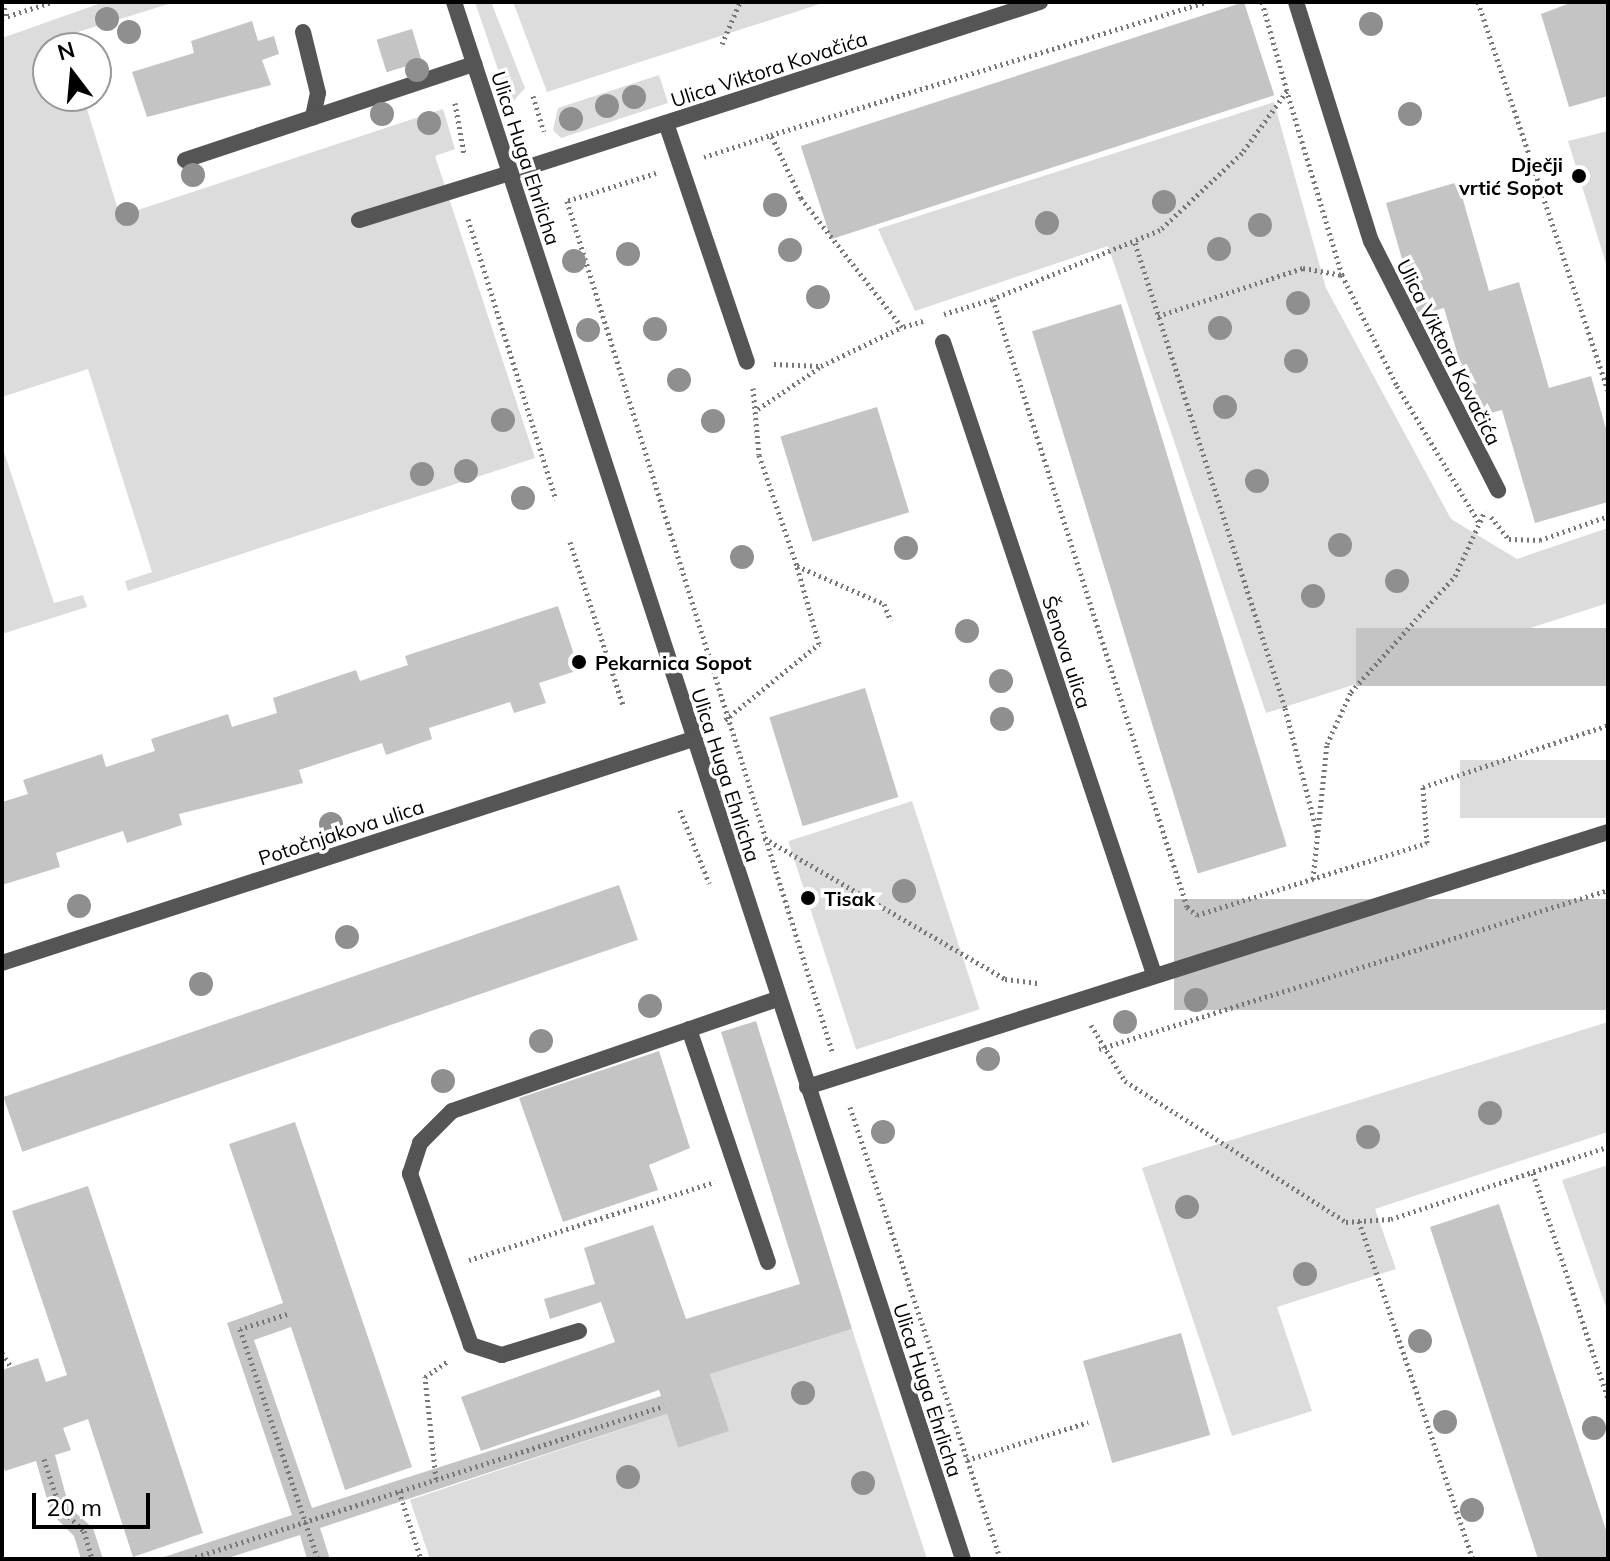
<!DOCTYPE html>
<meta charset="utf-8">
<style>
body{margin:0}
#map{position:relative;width:1610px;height:1561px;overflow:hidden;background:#fff;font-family:Mulish,sans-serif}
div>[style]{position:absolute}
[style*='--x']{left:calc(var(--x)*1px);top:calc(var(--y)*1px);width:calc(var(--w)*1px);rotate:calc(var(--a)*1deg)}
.green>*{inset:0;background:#dcdcdc;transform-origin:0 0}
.building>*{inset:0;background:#c4c4c4;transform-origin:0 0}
.path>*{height:5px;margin-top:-2.5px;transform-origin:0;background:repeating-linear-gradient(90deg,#777 0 2px,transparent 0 6px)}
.service>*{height:16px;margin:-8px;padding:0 8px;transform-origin:8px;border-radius:8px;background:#555}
.minor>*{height:16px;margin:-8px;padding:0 8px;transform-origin:8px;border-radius:8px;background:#555}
.trees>*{width:24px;height:24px;margin:-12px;border-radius:50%;background:#8f8f8f}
.dots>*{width:22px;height:22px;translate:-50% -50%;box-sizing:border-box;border:4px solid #fff;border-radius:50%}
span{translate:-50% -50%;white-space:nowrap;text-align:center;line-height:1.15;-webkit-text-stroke:7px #fff;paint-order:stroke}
.street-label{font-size:20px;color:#000}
.poi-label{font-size:20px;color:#000;font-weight:700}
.right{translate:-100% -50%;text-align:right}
.left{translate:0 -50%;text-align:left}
.frame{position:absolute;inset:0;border:4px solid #000;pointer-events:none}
.north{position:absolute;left:32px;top:32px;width:80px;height:80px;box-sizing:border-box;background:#fff;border:2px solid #999;border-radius:50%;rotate:344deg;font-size:22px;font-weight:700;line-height:32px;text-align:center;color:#000}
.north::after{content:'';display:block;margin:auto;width:28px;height:36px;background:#000;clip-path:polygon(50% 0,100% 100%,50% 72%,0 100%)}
.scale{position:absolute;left:32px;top:1493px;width:118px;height:36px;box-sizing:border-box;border:4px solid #000;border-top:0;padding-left:10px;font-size:24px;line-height:28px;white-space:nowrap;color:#000;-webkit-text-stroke:6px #fff;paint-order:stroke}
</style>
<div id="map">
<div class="green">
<div style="clip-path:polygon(104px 2px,175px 2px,65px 36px,68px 48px,48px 48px,48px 96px,83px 96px,120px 216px,443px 109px,455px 149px,435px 156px,535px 458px,128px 591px,125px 581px,152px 572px,88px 369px,2px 397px,2px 38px)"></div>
<div style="clip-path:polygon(475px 2px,491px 2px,525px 88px,510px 105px)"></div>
<div style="clip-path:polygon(513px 2px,826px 2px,547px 92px)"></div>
<div style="clip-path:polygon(659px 75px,668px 103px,561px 138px,553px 130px,558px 108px)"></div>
<div style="clip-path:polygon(1274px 102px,1326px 288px,1451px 519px,1517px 559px,1608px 528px,1608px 603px,1266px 713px,1108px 246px,915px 311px,878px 229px)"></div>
<div style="clip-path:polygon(1608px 131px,1608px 270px,1568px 141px)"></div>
<div style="clip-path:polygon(2px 446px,54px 603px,83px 595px,87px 607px,2px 634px)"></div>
<div style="left:1608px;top:760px;width:58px;height:148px;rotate:90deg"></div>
<div style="left:912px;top:801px;width:219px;height:130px;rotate:72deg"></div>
<div style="clip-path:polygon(1608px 1022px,1608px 1132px,1375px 1209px,1396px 1269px,1277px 1307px,1312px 1411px,1232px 1436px,1142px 1168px)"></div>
<div style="clip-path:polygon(1608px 1165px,1608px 1313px,1562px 1180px)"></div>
<div style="clip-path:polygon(852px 1329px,927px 1559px,430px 1559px,410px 1500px,667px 1414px,678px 1448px,728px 1431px,710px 1374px)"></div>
</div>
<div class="building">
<div style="left:1244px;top:2px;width:98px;height:466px;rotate:72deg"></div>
<div style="clip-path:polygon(1573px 2px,1608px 2px,1608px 96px,1569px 107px,1541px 14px)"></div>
<div style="clip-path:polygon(252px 21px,258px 41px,274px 36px,279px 54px,262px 60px,271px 85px,147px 117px,132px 72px,194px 53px,191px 41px)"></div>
<div style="left:412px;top:29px;width:34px;height:37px;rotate:73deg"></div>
<div style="clip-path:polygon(1458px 182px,1489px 291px,1519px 282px,1549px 388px,1591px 376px,1608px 436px,1608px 502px,1535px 523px,1502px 410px,1476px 417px,1444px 308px,1418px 315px,1386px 203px)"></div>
<div style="left:1121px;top:304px;width:567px;height:93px;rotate:73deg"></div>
<div style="left:877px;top:407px;width:110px;height:101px;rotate:73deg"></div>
<div style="clip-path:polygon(558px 606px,579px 670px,539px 683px,546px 703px,514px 713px,510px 702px,429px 728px,432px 739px,386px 755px,382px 743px,299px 770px,303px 783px,179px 814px,182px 825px,127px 843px,123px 831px,56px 853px,60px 867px,2px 885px,2px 802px,28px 794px,23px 780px,102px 754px,106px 767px,155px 751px,151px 739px,228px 714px,232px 727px,277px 713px,273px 698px,356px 670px,360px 681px,408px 665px,405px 656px)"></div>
<div style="left:1608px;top:628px;width:58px;height:252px;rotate:90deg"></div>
<div style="left:865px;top:688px;width:114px;height:100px;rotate:73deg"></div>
<div style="left:619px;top:885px;width:58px;height:651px;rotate:71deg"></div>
<div style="left:1608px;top:899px;width:111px;height:434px;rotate:90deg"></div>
<div style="clip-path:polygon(756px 1021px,852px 1329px,710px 1374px,729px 1431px,678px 1448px,667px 1414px,320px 1528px,330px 1559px,307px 1559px,300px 1535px,225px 1559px,158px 1559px,292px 1515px,227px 1323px,283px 1303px,229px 1144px,295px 1122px,412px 1467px,345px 1490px,291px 1327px,254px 1340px,312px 1508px,661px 1396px,659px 1390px,481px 1451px,461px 1397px,615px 1342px,601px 1302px,550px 1319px,544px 1299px,595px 1284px,584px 1248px,653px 1225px,686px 1319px,800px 1284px,721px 1032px)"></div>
<div style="clip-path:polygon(659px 1051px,690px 1148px,649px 1165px,658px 1190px,563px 1222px,519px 1098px)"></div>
<div style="clip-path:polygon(88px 1186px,203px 1533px,133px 1557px,88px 1419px,63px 1428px,71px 1450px,55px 1455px,69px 1507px,93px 1528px,103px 1559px,81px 1559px,74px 1536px,51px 1513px,36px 1461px,5px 1471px,2px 1461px,2px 1370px,38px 1358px,46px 1382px,67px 1375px,12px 1211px)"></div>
<div style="clip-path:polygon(1499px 1204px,1608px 1536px,1608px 1559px,1538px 1559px,1430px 1227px)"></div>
<div style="left:1181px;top:1333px;width:106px;height:102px;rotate:74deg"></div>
</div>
<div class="path">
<div style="--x:3;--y:2;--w:14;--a:78"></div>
<div style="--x:1262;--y:2;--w:92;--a:74.3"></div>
<div style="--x:1287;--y:91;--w:77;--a:126"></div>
<div style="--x:1242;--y:153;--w:112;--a:136.8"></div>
<div style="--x:1160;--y:230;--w:181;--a:157.6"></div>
<div style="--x:993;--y:299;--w:638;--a:72.3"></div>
<div style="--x:1187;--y:907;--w:13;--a:39"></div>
<div style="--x:1197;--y:915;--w:241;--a:-17.4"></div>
<div style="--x:1427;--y:843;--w:56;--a:-94.1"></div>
<div style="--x:1423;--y:787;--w:195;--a:-18.5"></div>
<div style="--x:1478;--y:2;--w:409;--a:71.5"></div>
<div style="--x:2;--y:18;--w:52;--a:-17.7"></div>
<div style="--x:722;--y:44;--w:46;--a:-66.8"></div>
<div style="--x:533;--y:96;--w:37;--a:73"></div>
<div style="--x:455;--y:103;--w:52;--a:80"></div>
<div style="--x:704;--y:157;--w:71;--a:-18.2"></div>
<div style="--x:656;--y:173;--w:93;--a:162.5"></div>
<div style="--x:567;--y:201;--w:890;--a:72.68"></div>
<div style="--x:468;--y:219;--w:294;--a:72.6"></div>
<div style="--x:1135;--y:243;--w:489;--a:72.1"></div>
<div style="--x:1285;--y:708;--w:132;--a:75.5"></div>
<div style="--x:1342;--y:275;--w:124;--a:63.6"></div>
<div style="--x:1397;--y:386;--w:161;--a:59"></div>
<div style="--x:944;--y:314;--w:51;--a:-17"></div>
<div style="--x:1158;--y:316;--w:153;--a:-18.3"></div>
<div style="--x:1303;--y:268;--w:40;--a:10"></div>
<div style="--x:1342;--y:275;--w:191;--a:-106.7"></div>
<div style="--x:923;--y:321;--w:22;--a:164"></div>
<div style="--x:902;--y:327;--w:164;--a:-128.1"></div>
<div style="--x:801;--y:198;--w:70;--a:-115.5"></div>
<div style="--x:771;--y:135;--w:456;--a:-17"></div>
<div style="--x:774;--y:364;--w:47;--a:2.4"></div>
<div style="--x:821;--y:366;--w:90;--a:-25.7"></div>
<div style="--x:753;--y:388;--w:67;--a:84.9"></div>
<div style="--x:759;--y:455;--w:117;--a:71.1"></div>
<div style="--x:797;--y:566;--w:95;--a:23.6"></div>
<div style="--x:884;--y:604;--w:18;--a:68"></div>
<div style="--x:758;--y:409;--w:75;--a:-34.1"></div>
<div style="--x:1491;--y:517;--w:28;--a:51"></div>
<div style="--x:1509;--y:539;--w:31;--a:2"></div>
<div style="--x:1540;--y:540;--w:72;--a:-19.4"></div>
<div style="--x:570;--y:542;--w:171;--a:72"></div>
<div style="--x:725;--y:720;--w:121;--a:-39"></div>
<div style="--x:819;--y:644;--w:80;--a:-105.9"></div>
<div style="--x:680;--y:810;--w:79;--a:68.3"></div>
<div style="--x:764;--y:838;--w:279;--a:30.3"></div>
<div style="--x:1005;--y:979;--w:35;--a:7"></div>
<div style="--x:1313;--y:879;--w:136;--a:-84.1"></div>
<div style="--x:1327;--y:744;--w:57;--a:-65.2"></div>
<div style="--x:1351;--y:692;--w:156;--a:-48.1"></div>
<div style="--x:1455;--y:576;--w:72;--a:-65.2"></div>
<div style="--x:1091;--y:1025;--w:66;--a:58.7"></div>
<div style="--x:1125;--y:1081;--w:262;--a:32.5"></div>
<div style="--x:1346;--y:1222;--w:45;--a:-3.8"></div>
<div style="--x:1391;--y:1219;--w:229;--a:-18.4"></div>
<div style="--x:1099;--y:1049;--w:533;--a:-17.35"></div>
<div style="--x:850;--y:1107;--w:476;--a:71.6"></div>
<div style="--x:1533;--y:1173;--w:237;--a:71.6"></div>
<div style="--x:1359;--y:1221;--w:357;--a:71.4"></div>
<div style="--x:469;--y:1260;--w:258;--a:-17.6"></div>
<div style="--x:287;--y:1314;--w:49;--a:162.3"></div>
<div style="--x:240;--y:1329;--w:243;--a:71.3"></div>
<div style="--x:2;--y:1353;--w:17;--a:57"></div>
<div style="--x:44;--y:1459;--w:52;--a:71.9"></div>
<div style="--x:60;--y:1508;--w:33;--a:44"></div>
<div style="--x:84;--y:1531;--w:29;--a:74"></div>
<div style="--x:967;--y:1460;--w:127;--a:-17.4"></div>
<div style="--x:436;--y:1479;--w:103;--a:-96.2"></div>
<div style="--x:425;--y:1377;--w:28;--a:-35"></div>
<div style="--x:399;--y:1491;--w:71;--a:72.1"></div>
<div style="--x:190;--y:1559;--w:498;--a:-17.9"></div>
</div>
<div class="service">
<div style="--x:303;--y:32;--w:63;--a:76.2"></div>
<div style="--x:318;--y:93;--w:25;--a:102"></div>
<div style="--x:666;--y:123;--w:252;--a:71.3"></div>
<div style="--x:185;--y:160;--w:305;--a:-18.4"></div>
<div style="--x:359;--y:220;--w:158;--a:-17.3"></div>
<div style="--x:689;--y:1029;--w:246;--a:71.3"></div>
<div style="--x:579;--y:1331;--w:81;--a:162.7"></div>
<div style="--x:502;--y:1355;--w:33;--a:-162"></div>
<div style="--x:471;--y:1345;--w:182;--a:-109.6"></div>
<div style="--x:410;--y:1174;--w:33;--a:-72"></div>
<div style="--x:420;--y:1143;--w:45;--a:-45"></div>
<div style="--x:452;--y:1111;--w:345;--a:-19"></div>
</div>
<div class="minor">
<div style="--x:454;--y:2;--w:1638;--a:71.9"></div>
<div style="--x:1296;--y:2;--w:250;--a:72.6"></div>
<div style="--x:1371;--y:241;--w:280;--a:63"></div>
<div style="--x:510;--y:173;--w:557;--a:-17.88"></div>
<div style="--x:943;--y:342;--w:666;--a:71.54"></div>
<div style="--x:2;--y:963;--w:726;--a:-17.96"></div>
<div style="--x:807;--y:1087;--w:841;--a:-17.66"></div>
</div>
<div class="trees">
<div style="left:107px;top:19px"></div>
<div style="left:1371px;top:24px"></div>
<div style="left:129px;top:32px"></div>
<div style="left:417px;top:70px"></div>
<div style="left:634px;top:97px"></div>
<div style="left:607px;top:106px"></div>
<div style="left:382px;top:114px"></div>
<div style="left:1410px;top:114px"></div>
<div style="left:571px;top:119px"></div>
<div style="left:429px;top:123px"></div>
<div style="left:193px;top:175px"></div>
<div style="left:1164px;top:202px"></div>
<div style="left:775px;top:205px"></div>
<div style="left:127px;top:214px"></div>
<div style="left:1047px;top:223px"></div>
<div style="left:1260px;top:225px"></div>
<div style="left:1219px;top:249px"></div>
<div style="left:790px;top:250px"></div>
<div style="left:628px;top:254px"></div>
<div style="left:574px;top:261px"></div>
<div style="left:818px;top:297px"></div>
<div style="left:1298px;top:303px"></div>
<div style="left:1220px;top:328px"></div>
<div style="left:655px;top:329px"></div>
<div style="left:588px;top:330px"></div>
<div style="left:1296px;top:361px"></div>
<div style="left:679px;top:380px"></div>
<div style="left:1225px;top:407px"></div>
<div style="left:503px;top:420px"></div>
<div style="left:713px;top:421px"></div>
<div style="left:466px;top:471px"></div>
<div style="left:422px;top:474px"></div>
<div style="left:1257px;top:481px"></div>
<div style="left:523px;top:498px"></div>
<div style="left:1340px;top:545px"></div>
<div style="left:906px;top:548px"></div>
<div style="left:742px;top:557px"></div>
<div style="left:1397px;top:581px"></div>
<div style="left:1313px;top:596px"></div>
<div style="left:967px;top:631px"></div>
<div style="left:1001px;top:681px"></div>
<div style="left:1002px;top:719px"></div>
<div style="left:331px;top:824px"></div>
<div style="left:904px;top:891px"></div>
<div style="left:79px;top:906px"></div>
<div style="left:347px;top:937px"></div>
<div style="left:201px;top:984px"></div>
<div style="left:1196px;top:1000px"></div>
<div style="left:650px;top:1006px"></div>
<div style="left:1125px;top:1022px"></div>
<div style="left:541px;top:1041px"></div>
<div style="left:988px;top:1059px"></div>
<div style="left:443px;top:1081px"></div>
<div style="left:1490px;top:1113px"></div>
<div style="left:883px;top:1132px"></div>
<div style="left:1368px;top:1137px"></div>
<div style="left:1187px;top:1207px"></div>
<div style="left:1305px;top:1274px"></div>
<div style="left:1420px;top:1341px"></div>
<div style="left:803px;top:1393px"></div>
<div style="left:1445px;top:1422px"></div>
<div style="left:1594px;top:1428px"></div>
<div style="left:628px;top:1477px"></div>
<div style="left:863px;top:1483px"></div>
<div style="left:1472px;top:1510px"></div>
</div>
<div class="dots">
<div style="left:1579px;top:176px;background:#000"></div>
<div style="left:579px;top:662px;background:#000"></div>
<div style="left:808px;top:898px;background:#000"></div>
</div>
<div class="street-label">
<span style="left:769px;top:69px;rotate:-18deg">Ulica Viktora Kovačića</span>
<span style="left:526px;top:158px;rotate:72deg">Ulica Huga Ehrlicha</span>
<span style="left:1449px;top:352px;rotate:63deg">Ulica Viktora Kovačića</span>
<span style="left:1067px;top:652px;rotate:72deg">Šenova ulica</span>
<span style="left:726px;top:775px;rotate:72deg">Ulica Huga Ehrlicha</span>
<span style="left:341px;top:832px;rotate:-18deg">Potočnjakova ulica</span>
<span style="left:928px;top:1390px;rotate:72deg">Ulica Huga Ehrlicha</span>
</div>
<div class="poi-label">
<span class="right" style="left:1563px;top:176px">Dječji<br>vrtić Sopot</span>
<span class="left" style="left:595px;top:662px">Pekarnica Sopot</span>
<span class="left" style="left:824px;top:898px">Tisak</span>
</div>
<div class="frame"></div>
<div class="north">N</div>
<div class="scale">20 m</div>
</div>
